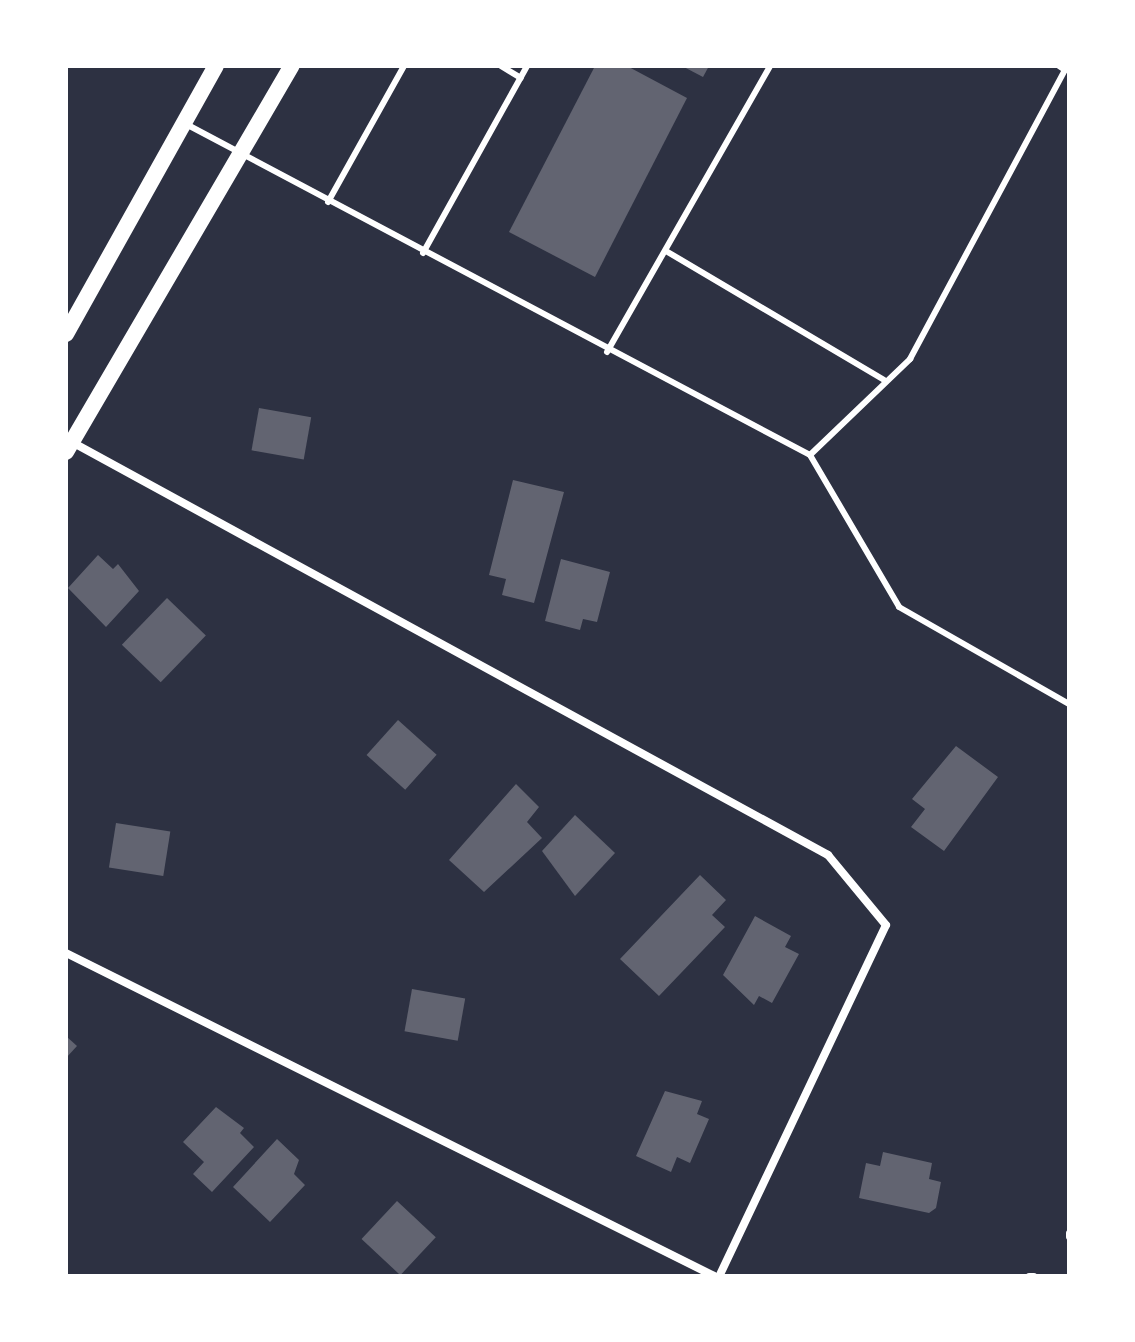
<!DOCTYPE html>
<style>
body{margin:0}
#map{position:relative;width:1135px;height:1342px;overflow:hidden;background:#2d3142;font-family:Montserrat,sans-serif}
div>[style]{position:absolute}
[style*='--x']{left:calc(var(--x)*1px);top:calc(var(--y)*1px);width:calc(var(--w)*1px);rotate:calc(var(--a)*1deg)}
.building>*{inset:0;background:#626471;transform-origin:0 0}
.service>*{height:6px;margin:-3px;padding:0 3px;transform-origin:3px;border-radius:3px;background:#fff}
.minor>*{height:8px;margin:-4px;padding:0 4px;transform-origin:4px;border-radius:4px;background:#fff}
.secondary>*{height:16px;margin:-8px;padding:0 8px;transform-origin:8px;border-radius:8px;background:#fff}
span{translate:-50% -50%;white-space:nowrap;text-align:center;line-height:1.15;-webkit-text-stroke:7px #fff;paint-order:stroke}
.frame{position:absolute;inset:0;border:68px solid #fff;pointer-events:none}
</style>
<div id="map">
<div class="building">
<div style="clip-path:polygon(595px 66px,627px 66px,687px 98px,595px 277px,509px 232px)"></div>
<div style="clip-path:polygon(682px 66px,709px 66px,703px 77px)"></div>
<div style="left:259px;top:408px;width:53px;height:43px;rotate:10deg"></div>
<div style="clip-path:polygon(513px 480px,564px 492px,534px 603px,502px 595px,506px 579px,489px 575px)"></div>
<div style="clip-path:polygon(98px 555px,113px 569px,118px 564px,139px 591px,106px 627px,68px 588px)"></div>
<div style="clip-path:polygon(561px 559px,610px 572px,597px 622px,583px 619px,580px 630px,545px 621px)"></div>
<div style="left:167px;top:598px;width:54px;height:65px;rotate:44deg"></div>
<div style="left:398px;top:720px;width:52px;height:47px;rotate:42deg"></div>
<div style="clip-path:polygon(956px 746px,998px 777px,944px 851px,911px 827px,925px 809px,912px 799px)"></div>
<div style="clip-path:polygon(516px 784px,539px 807px,527px 822px,542px 838px,484px 892px,449px 860px)"></div>
<div style="clip-path:polygon(575px 815px,615px 853px,575px 896px,542px 851px)"></div>
<div style="left:116px;top:823px;width:55px;height:45px;rotate:9deg"></div>
<div style="clip-path:polygon(700px 875px,726px 900px,712px 915px,725px 927px,659px 996px,620px 959px)"></div>
<div style="clip-path:polygon(755px 916px,791px 936px,785px 947px,799px 954px,772px 1003px,759px 996px,754px 1005px,723px 975px)"></div>
<div style="left:412px;top:989px;width:54px;height:43px;rotate:10deg"></div>
<div style="clip-path:polygon(66px 1036px,77px 1046px,66px 1058px)"></div>
<div style="clip-path:polygon(665px 1091px,702px 1101px,697px 1114px,709px 1119px,690px 1163px,677px 1157px,671px 1172px,636px 1156px)"></div>
<div style="clip-path:polygon(216px 1107px,244px 1128px,240px 1133px,254px 1147px,212px 1192px,193px 1174px,204px 1162px,183px 1142px)"></div>
<div style="clip-path:polygon(277px 1139px,299px 1160px,294px 1174px,305px 1185px,270px 1222px,233px 1187px)"></div>
<div style="clip-path:polygon(883px 1152px,932px 1163px,929px 1179px,941px 1182px,936px 1208px,929px 1213px,859px 1198px,866px 1163px,880px 1166px)"></div>
<div style="left:397px;top:1201px;width:53px;height:52px;rotate:43deg"></div>
</div>
<div class="service">
<div style="--x:501;--y:66;--w:23;--a:31"></div>
<div style="--x:184;--y:123;--w:709;--a:27.94"></div>
<div style="--x:810;--y:455;--w:176;--a:59.6"></div>
<div style="--x:899;--y:607;--w:196;--a:29.7"></div>
<div style="--x:328;--y:202;--w:156;--a:-60.8"></div>
<div style="--x:666;--y:251;--w:253;--a:30.6"></div>
<div style="--x:423;--y:253;--w:214;--a:-60.9"></div>
<div style="--x:607;--y:352;--w:329;--a:-60.3"></div>
<div style="--x:810;--y:455;--w:139;--a:-43.8"></div>
<div style="--x:910;--y:359;--w:328;--a:-61.8"></div>
<div style="--x:1065;--y:70;--w:7;--a:-146"></div>
<div style="--x:1069;--y:1233;--w:4;--a:90"></div>
<div style="--x:1029;--y:1276;--w:5;--a:0"></div>
</div>
<div class="minor">
<div style="--x:70;--y:441;--w:864;--a:28.64"></div>
<div style="--x:828;--y:855;--w:91;--a:50.4"></div>
<div style="--x:886;--y:925;--w:389;--a:115.4"></div>
<div style="--x:66;--y:953;--w:724;--a:26.49"></div>
</div>
<div class="secondary">
<div style="--x:66;--y:334;--w:307;--a:-60.8"></div>
<div style="--x:66;--y:452;--w:447;--a:-59.7"></div>
</div>
<div class="frame"></div>
</div>
